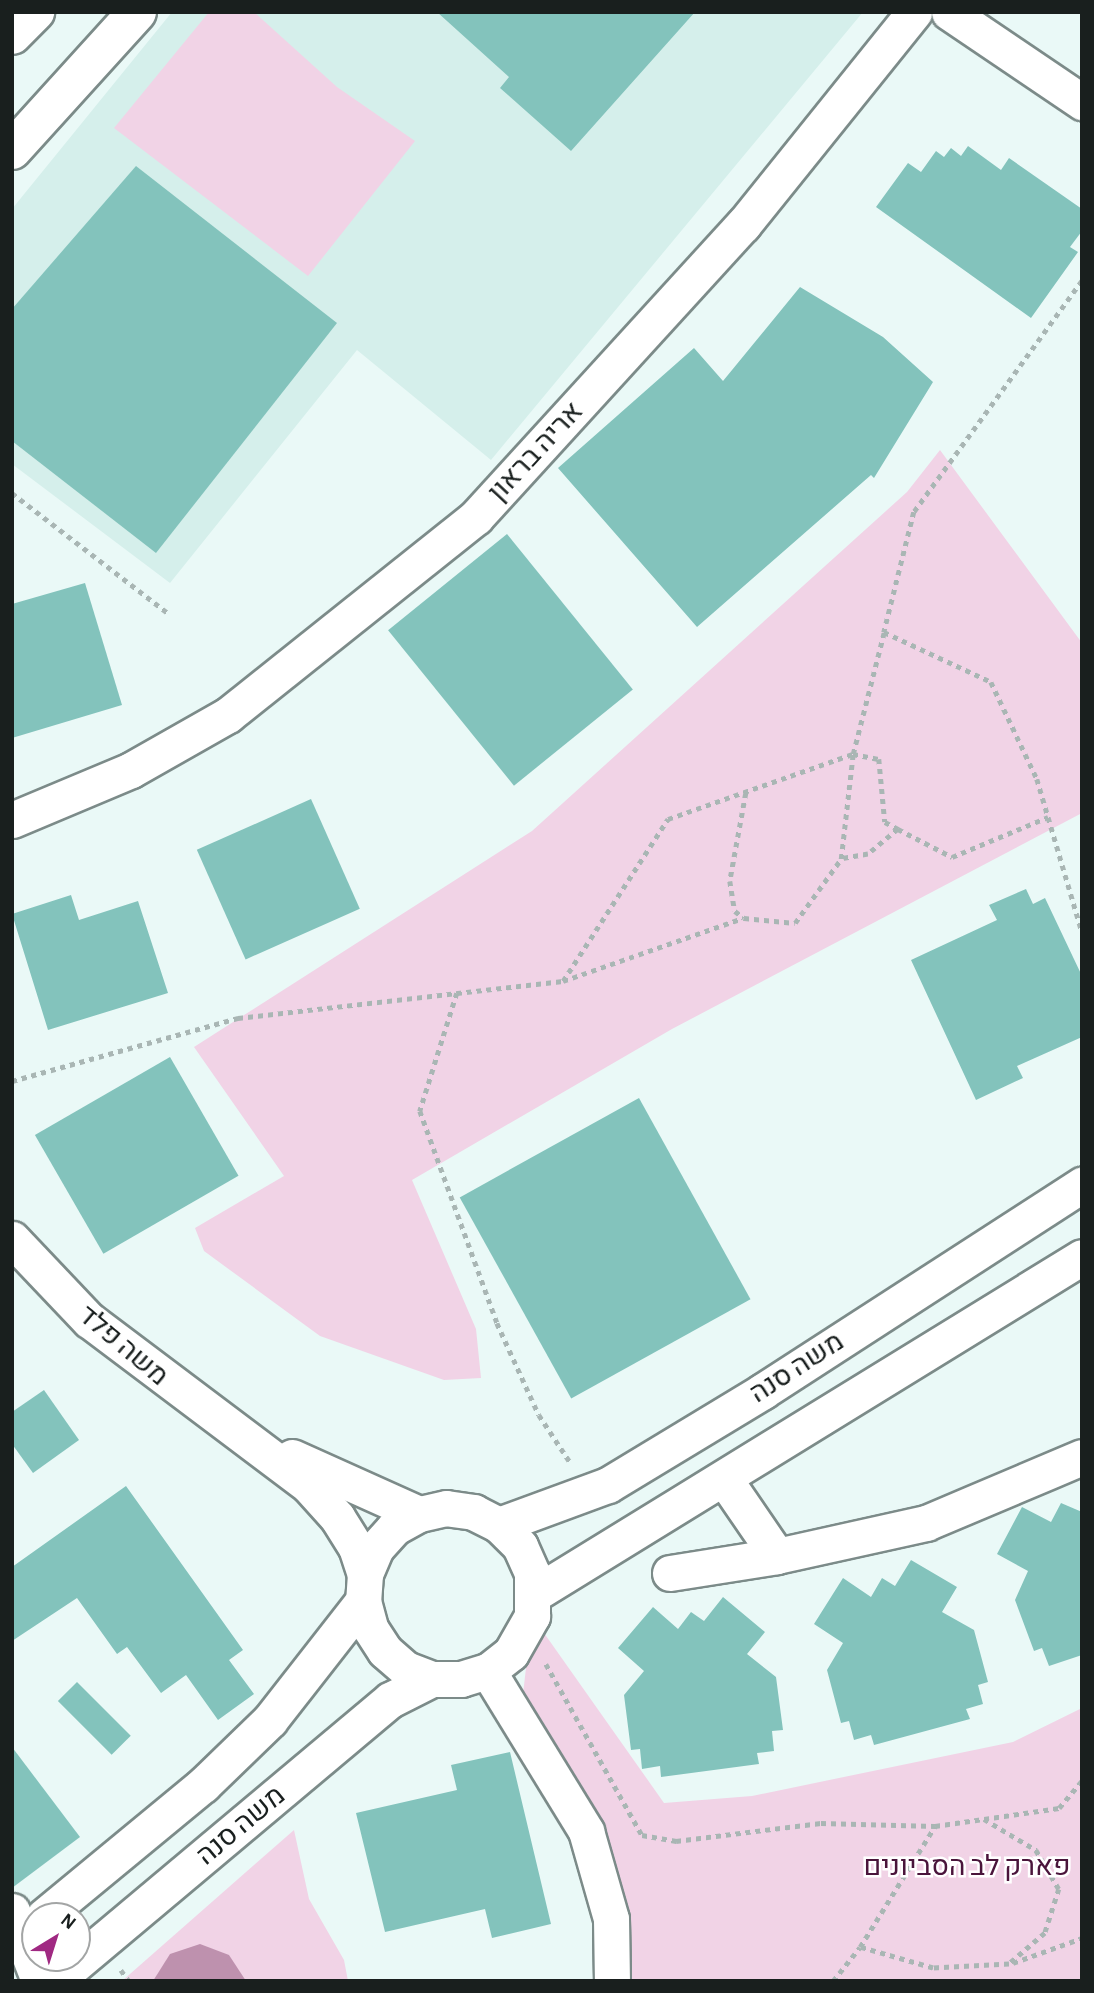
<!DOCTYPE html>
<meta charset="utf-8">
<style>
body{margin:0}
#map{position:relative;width:1094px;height:1993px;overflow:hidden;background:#eaf9f7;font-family:"Alegreya Sans",Heebo,sans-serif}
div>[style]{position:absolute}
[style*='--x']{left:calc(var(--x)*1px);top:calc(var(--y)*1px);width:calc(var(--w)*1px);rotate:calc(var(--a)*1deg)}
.built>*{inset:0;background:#d5efeb}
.green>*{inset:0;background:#f1d3e6}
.water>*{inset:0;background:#be91ae}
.building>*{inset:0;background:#83c3bc;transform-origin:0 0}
.path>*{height:4.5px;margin-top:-2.25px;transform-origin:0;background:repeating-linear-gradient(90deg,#a9b6b4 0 5px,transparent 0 10px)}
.roads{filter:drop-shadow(2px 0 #7c8b89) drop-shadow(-2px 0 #7c8b89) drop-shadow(0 2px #7c8b89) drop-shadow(0 -2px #7c8b89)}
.minor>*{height:35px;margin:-17.5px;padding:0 17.5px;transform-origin:17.5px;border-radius:17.5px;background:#fff}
.major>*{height:38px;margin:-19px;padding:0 19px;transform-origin:19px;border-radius:19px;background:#fff}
span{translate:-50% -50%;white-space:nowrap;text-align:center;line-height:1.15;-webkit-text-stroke:5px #fff;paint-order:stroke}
.street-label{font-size:28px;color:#191f1e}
.park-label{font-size:28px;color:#4a143b}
.frame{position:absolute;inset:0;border:14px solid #191f1e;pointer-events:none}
.north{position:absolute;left:21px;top:1902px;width:70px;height:70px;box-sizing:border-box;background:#fff;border:2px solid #a3a5a5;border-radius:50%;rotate:38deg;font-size:19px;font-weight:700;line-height:28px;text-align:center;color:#191f1e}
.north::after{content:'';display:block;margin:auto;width:24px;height:32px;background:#a02982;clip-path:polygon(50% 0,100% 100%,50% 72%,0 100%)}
</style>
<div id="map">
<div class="built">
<div style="clip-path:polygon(172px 12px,863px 12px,491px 460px,357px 350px,170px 583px,12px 464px,12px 209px)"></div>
</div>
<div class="green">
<div style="clip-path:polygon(209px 12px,254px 12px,337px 87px,415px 141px,308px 276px,114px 128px)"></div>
<div style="clip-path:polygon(940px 450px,1082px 643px,1082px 813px,672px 1029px,412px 1180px,476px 1329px,481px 1378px,444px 1380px,320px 1336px,204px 1251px,195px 1228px,284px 1176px,194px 1047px,532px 831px,907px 492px)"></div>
<div style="clip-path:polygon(532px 1616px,664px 1803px,752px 1796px,1013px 1742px,1082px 1708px,1082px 1981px,630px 1981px,627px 1913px,523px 1694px)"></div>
<div style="clip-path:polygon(294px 1830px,309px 1899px,344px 1960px,348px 1981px,122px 1981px)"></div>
</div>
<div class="water">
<div style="clip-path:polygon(200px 1944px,229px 1955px,246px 1981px,153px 1981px,170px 1954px)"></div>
</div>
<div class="building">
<div style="clip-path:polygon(437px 12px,695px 12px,571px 151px,500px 88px,509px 77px)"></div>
<div style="clip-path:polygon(968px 146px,1001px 170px,1009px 158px,1082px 209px,1082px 231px,1070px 247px,1078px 252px,1031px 318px,876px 207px,908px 163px,921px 172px,936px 151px,944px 157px,951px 148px,961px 156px)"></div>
<div style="clip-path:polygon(136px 166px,337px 323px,156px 553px,12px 441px,12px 309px)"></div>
<div style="clip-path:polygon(800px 287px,883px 337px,933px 382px,874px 478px,871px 475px,697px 627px,558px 468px,694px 348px,723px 381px)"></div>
<div style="left:507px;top:534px;width:200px;height:153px;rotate:51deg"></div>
<div style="clip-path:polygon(85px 583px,122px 705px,12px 738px,12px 604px)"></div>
<div style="left:311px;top:799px;width:120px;height:125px;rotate:66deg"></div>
<div style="clip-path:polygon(1026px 889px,1033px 904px,1045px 898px,1082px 976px,1082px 1037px,1017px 1066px,1023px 1078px,976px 1100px,911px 960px,997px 920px,989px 905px)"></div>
<div style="clip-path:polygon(71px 895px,79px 920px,138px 901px,168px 993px,48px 1030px,12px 914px)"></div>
<div style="left:170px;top:1057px;width:137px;height:156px;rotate:60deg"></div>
<div style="left:639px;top:1098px;width:230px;height:205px;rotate:61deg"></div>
<div style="clip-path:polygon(44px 1390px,79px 1440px,33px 1473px,12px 1444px,12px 1412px)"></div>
<div style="clip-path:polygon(126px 1486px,243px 1650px,229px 1660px,254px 1694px,218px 1720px,186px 1675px,161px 1693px,127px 1647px,117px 1654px,77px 1598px,12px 1641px,12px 1567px)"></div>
<div style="clip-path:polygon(1061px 1503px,1082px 1512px,1082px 1655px,1049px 1666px,1042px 1648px,1034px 1651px,1015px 1600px,1028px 1571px,997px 1554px,1022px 1507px,1051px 1522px)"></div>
<div style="clip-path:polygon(911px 1560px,957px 1587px,942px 1612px,974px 1630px,988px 1682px,978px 1685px,983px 1704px,966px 1709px,970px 1719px,874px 1745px,871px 1735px,854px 1740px,849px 1721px,841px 1723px,827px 1670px,843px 1643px,814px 1624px,843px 1578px,871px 1597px,882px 1578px,895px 1586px)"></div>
<div style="clip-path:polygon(723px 1597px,765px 1632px,747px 1654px,776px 1677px,783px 1730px,772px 1731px,774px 1751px,757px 1753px,759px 1764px,661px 1777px,660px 1766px,642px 1769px,640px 1749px,631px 1750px,624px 1695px,644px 1671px,618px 1648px,653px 1607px,678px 1629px,691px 1612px,704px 1621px)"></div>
<div style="left:77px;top:1682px;width:76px;height:27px;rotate:45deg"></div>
<div style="clip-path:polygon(12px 1747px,80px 1837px,12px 1888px)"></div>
<div style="clip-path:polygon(510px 1752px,551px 1924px,492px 1938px,485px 1909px,385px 1932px,356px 1813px,457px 1790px,451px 1765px)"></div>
</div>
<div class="path">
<div style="--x:1082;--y:281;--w:286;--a:126"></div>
<div style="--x:914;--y:512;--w:124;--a:104"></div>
<div style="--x:884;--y:632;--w:118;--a:25"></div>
<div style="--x:991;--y:682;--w:107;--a:64.6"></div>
<div style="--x:1037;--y:779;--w:159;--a:73.6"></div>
<div style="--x:12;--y:493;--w:198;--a:37.6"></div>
<div style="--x:746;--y:793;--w:89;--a:100.3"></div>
<div style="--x:730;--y:881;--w:30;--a:81"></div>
<div style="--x:735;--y:911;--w:11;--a:38"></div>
<div style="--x:744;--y:918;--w:51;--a:5.6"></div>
<div style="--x:795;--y:923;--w:79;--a:-54.3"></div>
<div style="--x:898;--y:829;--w:39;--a:140"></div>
<div style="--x:868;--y:854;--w:27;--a:170"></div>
<div style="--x:841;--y:859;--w:106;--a:-83.5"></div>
<div style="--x:853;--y:754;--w:26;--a:11"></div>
<div style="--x:879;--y:759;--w:63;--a:84.6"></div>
<div style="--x:885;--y:822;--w:15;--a:28"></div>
<div style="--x:898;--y:829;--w:61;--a:27.4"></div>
<div style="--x:952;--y:857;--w:104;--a:-22.6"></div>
<div style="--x:563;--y:981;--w:191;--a:-19.3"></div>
<div style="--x:457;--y:993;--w:124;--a:107.4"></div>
<div style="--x:420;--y:1111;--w:226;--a:70"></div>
<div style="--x:497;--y:1323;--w:101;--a:65.5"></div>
<div style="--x:539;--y:1415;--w:56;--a:56.6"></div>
<div style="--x:12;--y:1081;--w:235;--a:-15.6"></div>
<div style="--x:238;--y:1018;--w:327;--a:-6.5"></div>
<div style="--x:563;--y:981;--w:193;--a:-57.1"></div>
<div style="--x:668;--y:819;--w:196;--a:-19.4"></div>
<div style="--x:853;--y:754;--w:126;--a:-75.7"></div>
<div style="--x:546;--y:1664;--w:196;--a:60.7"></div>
<div style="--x:642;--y:1835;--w:35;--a:10"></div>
<div style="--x:676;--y:1841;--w:146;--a:-7.1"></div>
<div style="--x:821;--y:1823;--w:114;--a:1.5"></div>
<div style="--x:935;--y:1826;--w:49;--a:-8.1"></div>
<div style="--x:984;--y:1819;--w:61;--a:30.8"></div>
<div style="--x:1036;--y:1850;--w:45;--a:59.5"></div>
<div style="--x:1059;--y:1889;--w:46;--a:107.7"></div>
<div style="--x:1045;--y:1933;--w:48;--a:139.3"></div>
<div style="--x:1009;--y:1964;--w:76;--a:177"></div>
<div style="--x:933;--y:1968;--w:76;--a:-164"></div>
<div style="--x:984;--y:1819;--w:76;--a:-8.3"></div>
<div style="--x:1059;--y:1808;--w:35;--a:-50"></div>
<div style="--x:1013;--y:1963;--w:73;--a:-19.9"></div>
<div style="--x:121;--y:1970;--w:14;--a:54"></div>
<div style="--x:833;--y:1981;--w:43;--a:-51.5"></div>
<div style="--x:860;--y:1947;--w:142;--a:-58.2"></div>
</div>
<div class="roads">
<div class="minor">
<div style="--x:949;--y:12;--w:161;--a:34.1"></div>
<div style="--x:12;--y:820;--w:129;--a:-22.8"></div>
<div style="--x:131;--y:770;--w:112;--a:-29.6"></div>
<div style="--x:228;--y:715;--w:317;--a:-38.6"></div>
<div style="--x:476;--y:517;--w:396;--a:-47.6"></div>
<div style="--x:743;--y:225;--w:273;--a:-51.2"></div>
<div style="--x:12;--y:1239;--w:112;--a:46.5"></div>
<div style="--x:89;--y:1320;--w:276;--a:37"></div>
<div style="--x:309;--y:1486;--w:42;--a:47.9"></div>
<div style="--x:337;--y:1517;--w:36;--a:58"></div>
<div style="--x:356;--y:1547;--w:28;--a:72"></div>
<div style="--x:292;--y:1457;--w:139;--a:24.2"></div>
<div style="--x:725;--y:1480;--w:92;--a:55.6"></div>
<div style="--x:499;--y:1525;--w:116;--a:-20.2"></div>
<div style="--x:608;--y:1485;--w:181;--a:-31.2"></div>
<div style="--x:763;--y:1391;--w:380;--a:-32.9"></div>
<div style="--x:670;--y:1573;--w:108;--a:-9"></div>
<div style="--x:777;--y:1556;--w:153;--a:-12.5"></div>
<div style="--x:926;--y:1523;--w:169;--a:-22.9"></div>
<div style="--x:534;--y:1594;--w:643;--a:-31.59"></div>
<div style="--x:488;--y:1671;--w:188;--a:58.5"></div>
<div style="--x:586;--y:1831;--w:91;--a:74.1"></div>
<div style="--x:611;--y:1919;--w:62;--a:89.1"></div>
<div style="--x:12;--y:1911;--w:75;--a:68.9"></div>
<div style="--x:44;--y:1916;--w:206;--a:-39.5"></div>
<div style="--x:203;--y:1785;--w:93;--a:-44.1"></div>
<div style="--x:270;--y:1720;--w:151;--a:-52"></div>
<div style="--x:55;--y:1981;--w:437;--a:-40"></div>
<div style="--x:390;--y:1700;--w:47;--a:-26.6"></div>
<div style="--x:432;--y:1679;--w:29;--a:0"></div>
<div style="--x:461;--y:1679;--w:28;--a:-17"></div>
<div style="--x:488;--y:1671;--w:29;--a:-38"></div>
<div style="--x:511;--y:1653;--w:43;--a:-60.4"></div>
<div style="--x:532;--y:1616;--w:43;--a:-90"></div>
<div style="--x:532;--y:1573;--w:30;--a:-114"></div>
<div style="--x:520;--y:1546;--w:30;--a:-135"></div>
<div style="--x:499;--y:1525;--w:28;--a:-153"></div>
<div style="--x:474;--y:1512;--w:28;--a:-172"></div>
<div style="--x:446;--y:1508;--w:28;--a:167"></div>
<div style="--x:419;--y:1514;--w:29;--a:151"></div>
<div style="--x:394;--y:1528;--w:27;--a:132"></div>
<div style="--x:376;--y:1548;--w:28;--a:113"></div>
<div style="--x:365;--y:1574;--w:27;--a:94"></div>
<div style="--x:363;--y:1601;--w:28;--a:75"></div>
<div style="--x:370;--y:1628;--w:27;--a:57"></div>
<div style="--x:385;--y:1651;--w:28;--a:41"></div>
<div style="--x:406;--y:1669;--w:28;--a:21"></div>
</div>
<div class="major">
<div style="--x:12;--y:35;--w:33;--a:-45"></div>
<div style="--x:12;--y:150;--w:186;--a:-47.8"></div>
</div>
</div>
<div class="street-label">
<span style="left:536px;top:452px;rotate:-47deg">אריה בראון</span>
<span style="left:123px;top:1346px;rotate:40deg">משה פלד</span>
<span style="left:797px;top:1368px;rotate:-33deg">משה סנה</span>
<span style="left:241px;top:1826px;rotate:-40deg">משה סנה</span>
</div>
<div class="park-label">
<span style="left:967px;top:1867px">פארק לב הסביונים</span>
</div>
<div class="frame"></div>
<div class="north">N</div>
</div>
